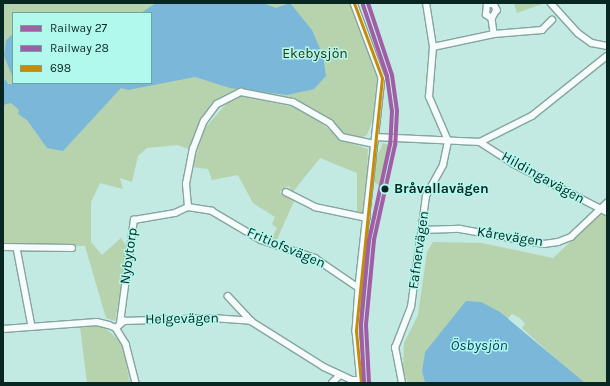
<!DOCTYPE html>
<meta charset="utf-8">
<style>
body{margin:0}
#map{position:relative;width:610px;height:386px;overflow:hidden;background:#c2e9e2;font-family:Karla,sans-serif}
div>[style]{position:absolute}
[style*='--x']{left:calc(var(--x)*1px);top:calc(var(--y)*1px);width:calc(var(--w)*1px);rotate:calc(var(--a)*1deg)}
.green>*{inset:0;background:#b6d3ad}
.water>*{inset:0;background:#7bb7d9}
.roads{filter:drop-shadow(1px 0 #85a49f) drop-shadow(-1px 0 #85a49f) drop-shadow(0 1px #85a49f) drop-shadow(0 -1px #85a49f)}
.minor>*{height:5.5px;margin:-2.75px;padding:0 2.75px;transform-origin:2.75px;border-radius:2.75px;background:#f6fcfb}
.bus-1>*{height:3px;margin:-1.5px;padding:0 1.5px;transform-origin:1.5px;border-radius:1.5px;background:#c78c07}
.rail-1>*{height:4px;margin:-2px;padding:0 2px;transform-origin:2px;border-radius:2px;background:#a05ea6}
.rail-2>*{height:4px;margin:-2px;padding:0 2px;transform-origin:2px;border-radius:2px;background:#a05ea6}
.dots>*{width:11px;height:11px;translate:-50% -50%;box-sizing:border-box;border:2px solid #b2f9ed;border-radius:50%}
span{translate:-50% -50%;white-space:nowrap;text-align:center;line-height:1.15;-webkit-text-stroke:3px #b2f9ed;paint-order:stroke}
.park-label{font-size:14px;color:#2b3413}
.street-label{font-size:14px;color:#082622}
.stop-label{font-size:14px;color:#082622;font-weight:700}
.left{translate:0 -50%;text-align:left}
.water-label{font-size:15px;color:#023b5e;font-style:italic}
.frame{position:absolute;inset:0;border:4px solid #082622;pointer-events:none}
.legend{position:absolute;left:12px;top:12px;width:140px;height:72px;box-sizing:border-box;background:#b2f9ed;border:1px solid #6ea59c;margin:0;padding:5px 7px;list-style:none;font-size:12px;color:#082622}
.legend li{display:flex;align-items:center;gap:8px;height:20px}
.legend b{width:20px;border:1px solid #6ea59c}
</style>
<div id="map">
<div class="green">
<div style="clip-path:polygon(evenodd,3px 3px,352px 3px,379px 78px,376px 111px,367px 135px,356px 140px,286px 98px,250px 92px,225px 99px,203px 124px,189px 149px,177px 145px,147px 148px,138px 156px,132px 182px,120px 178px,123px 189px,100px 183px,91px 202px,91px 242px,102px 255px,121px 238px,128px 249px,115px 321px,106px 318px,85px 246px,3px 244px,3px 3px,13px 13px,151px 13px,151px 83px,13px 83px,13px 13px)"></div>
<div style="clip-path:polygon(514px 3px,545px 3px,517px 13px)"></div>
<div style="clip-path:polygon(241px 96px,294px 107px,312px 115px,341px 140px,368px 149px,365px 215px,357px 214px,357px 173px,320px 158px,292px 193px,289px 186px,279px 192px,294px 201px,275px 244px,270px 242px,277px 228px,272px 224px,275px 217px,253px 203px,238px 175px,212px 180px,208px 169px,192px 167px,205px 128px,226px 104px)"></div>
<div style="clip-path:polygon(383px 143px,392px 146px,381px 186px,374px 182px,376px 159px)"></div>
<div style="clip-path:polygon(607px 208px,607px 383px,585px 383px,577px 378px,522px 328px,525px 324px,520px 318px,512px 314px,507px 319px,500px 312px,439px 336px,425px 352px,422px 371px,425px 383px,408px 383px,403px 370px,404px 343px,418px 315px,427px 252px,433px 242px,482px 243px,553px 258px)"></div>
<div style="clip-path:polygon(94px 326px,105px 328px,122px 343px,130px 383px,87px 383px,80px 327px)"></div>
</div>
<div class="water">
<div style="clip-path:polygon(156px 3px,263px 3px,276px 8px,290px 3px,312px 30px,323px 56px,326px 76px,314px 89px,287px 95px,230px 88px,195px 77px,128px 90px,121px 88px,63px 151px,47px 148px,27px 120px,18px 114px,19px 110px,11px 103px,3px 105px,3px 81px,6px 80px,8px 84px,151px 83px,151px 13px,141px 13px)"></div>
<div style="clip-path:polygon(13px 34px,13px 78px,4px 56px,6px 40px)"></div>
<div style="clip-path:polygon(466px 301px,481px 302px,500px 312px,585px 383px,425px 383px,422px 371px,425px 352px)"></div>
</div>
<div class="roads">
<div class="minor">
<div style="--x:354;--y:3;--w:80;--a:69.5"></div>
<div style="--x:382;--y:78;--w:211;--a:96.3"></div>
<div style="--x:359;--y:288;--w:43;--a:94"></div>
<div style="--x:356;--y:331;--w:52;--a:84.5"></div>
<div style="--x:551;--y:3;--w:40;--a:48"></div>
<div style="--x:578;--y:33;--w:17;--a:36"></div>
<div style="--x:592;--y:43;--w:15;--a:11"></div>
<div style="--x:492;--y:19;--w:7;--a:-146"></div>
<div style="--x:486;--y:15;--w:11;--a:-85"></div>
<div style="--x:487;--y:4;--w:7;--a:0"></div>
<div style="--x:494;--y:4;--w:7;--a:63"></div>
<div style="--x:497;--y:10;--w:10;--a:119"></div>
<div style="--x:492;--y:19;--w:15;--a:82"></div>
<div style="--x:433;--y:47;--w:62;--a:-12"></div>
<div style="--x:494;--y:34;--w:48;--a:-4.8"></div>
<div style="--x:542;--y:30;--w:14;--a:-45"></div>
<div style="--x:375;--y:137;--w:105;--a:2.7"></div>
<div style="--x:480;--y:142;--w:58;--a:-26.6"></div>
<div style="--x:532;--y:116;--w:96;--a:-38.7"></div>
<div style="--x:480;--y:142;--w:40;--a:32.9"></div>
<div style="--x:514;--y:164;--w:105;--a:27.3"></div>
<div style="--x:286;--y:192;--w:33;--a:27"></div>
<div style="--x:315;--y:207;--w:53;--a:11.9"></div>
<div style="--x:188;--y:207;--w:23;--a:-95"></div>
<div style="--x:186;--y:184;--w:36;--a:-79"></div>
<div style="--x:193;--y:149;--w:30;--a:-69"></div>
<div style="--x:204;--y:121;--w:21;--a:-53"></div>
<div style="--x:217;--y:104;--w:27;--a:-27"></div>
<div style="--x:241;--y:92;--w:53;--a:10.9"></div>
<div style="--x:293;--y:102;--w:43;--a:29.6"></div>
<div style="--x:330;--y:123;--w:18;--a:49"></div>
<div style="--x:342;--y:137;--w:33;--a:12"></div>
<div style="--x:188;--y:207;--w:24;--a:9"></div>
<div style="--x:212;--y:211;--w:57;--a:30.6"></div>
<div style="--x:261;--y:240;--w:57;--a:18.4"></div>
<div style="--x:315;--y:258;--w:53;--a:34.3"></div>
<div style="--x:422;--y:230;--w:38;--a:-2"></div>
<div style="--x:460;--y:229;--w:85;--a:10.1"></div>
<div style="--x:544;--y:244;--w:14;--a:-8"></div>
<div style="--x:558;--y:242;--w:14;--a:-21"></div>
<div style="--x:571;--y:237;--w:50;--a:-43.4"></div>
<div style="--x:3;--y:247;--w:69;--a:0.8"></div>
<div style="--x:17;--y:248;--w:80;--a:79.2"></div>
<div style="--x:228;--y:296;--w:34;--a:47"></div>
<div style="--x:120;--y:323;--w:104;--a:-82.3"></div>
<div style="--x:134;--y:220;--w:42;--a:-9.7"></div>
<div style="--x:175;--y:213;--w:14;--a:-25"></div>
<div style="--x:116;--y:328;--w:11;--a:-41"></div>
<div style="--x:124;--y:321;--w:88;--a:-2"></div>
<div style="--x:212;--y:318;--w:39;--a:4"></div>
<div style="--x:251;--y:321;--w:86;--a:32.2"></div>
<div style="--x:324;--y:367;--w:31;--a:25"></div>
<div style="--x:352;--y:380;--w:8;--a:0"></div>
<div style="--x:3;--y:329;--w:94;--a:-4.3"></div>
<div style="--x:97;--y:322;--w:12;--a:14"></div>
<div style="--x:109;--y:325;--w:8;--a:23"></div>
<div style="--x:116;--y:328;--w:19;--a:58"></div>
<div style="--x:126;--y:344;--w:40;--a:75.6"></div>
<div style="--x:332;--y:383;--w:11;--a:-45"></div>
<div style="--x:402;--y:383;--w:36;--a:-101"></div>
<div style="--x:395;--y:348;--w:44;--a:-68.7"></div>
<div style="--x:411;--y:307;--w:112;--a:-82.3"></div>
<div style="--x:426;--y:196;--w:35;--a:-61"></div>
<div style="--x:443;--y:165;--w:25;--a:-78"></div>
<div style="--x:448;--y:141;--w:48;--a:-113.4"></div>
<div style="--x:429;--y:97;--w:50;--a:-85.4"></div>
<div style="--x:433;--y:47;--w:45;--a:-99"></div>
</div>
</div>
<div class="bus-1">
<div style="--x:354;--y:3;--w:80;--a:69.5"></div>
<div style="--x:382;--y:78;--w:254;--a:95.9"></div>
<div style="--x:356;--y:331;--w:52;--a:84.5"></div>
</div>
<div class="rail-1">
<div style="--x:368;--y:3;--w:76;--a:71.6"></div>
<div style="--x:392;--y:75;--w:36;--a:82"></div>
<div style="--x:397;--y:111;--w:34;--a:93"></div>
<div style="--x:395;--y:145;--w:97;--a:102.5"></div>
<div style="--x:374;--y:240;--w:85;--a:95.4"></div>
<div style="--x:366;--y:325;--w:58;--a:87"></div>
</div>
<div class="rail-2">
<div style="--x:363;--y:5;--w:75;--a:71.3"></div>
<div style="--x:387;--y:76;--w:35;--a:82"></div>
<div style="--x:392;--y:111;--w:33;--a:93"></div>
<div style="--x:390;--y:144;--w:98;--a:102.3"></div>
<div style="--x:369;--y:240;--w:85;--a:95.4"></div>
<div style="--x:361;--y:325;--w:58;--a:87"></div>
</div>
<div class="dots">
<div style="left:385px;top:189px;background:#082622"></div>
</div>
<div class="park-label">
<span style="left:315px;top:54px">Ekebysjön</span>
</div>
<div class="street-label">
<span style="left:543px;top:178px;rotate:29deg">Hildingavägen</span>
<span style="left:510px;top:237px;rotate:9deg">Kårevägen</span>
<span style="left:286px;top:248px;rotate:23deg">Fritiofsvägen</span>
<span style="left:419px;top:250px;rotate:-82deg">Fafnervägen</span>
<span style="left:129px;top:256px;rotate:-82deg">Nybytorp</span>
<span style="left:182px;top:319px;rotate:-1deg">Helgevägen</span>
</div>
<div class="stop-label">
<span class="left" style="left:394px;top:189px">Bråvallavägen</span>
</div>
<div class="water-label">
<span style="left:479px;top:346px">Ösbysjön</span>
</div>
<div class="frame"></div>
<ul class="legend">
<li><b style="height:5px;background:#a05ea6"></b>Railway 27</li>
<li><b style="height:5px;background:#a05ea6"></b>Railway 28</li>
<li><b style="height:5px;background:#c78c07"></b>698</li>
</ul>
</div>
